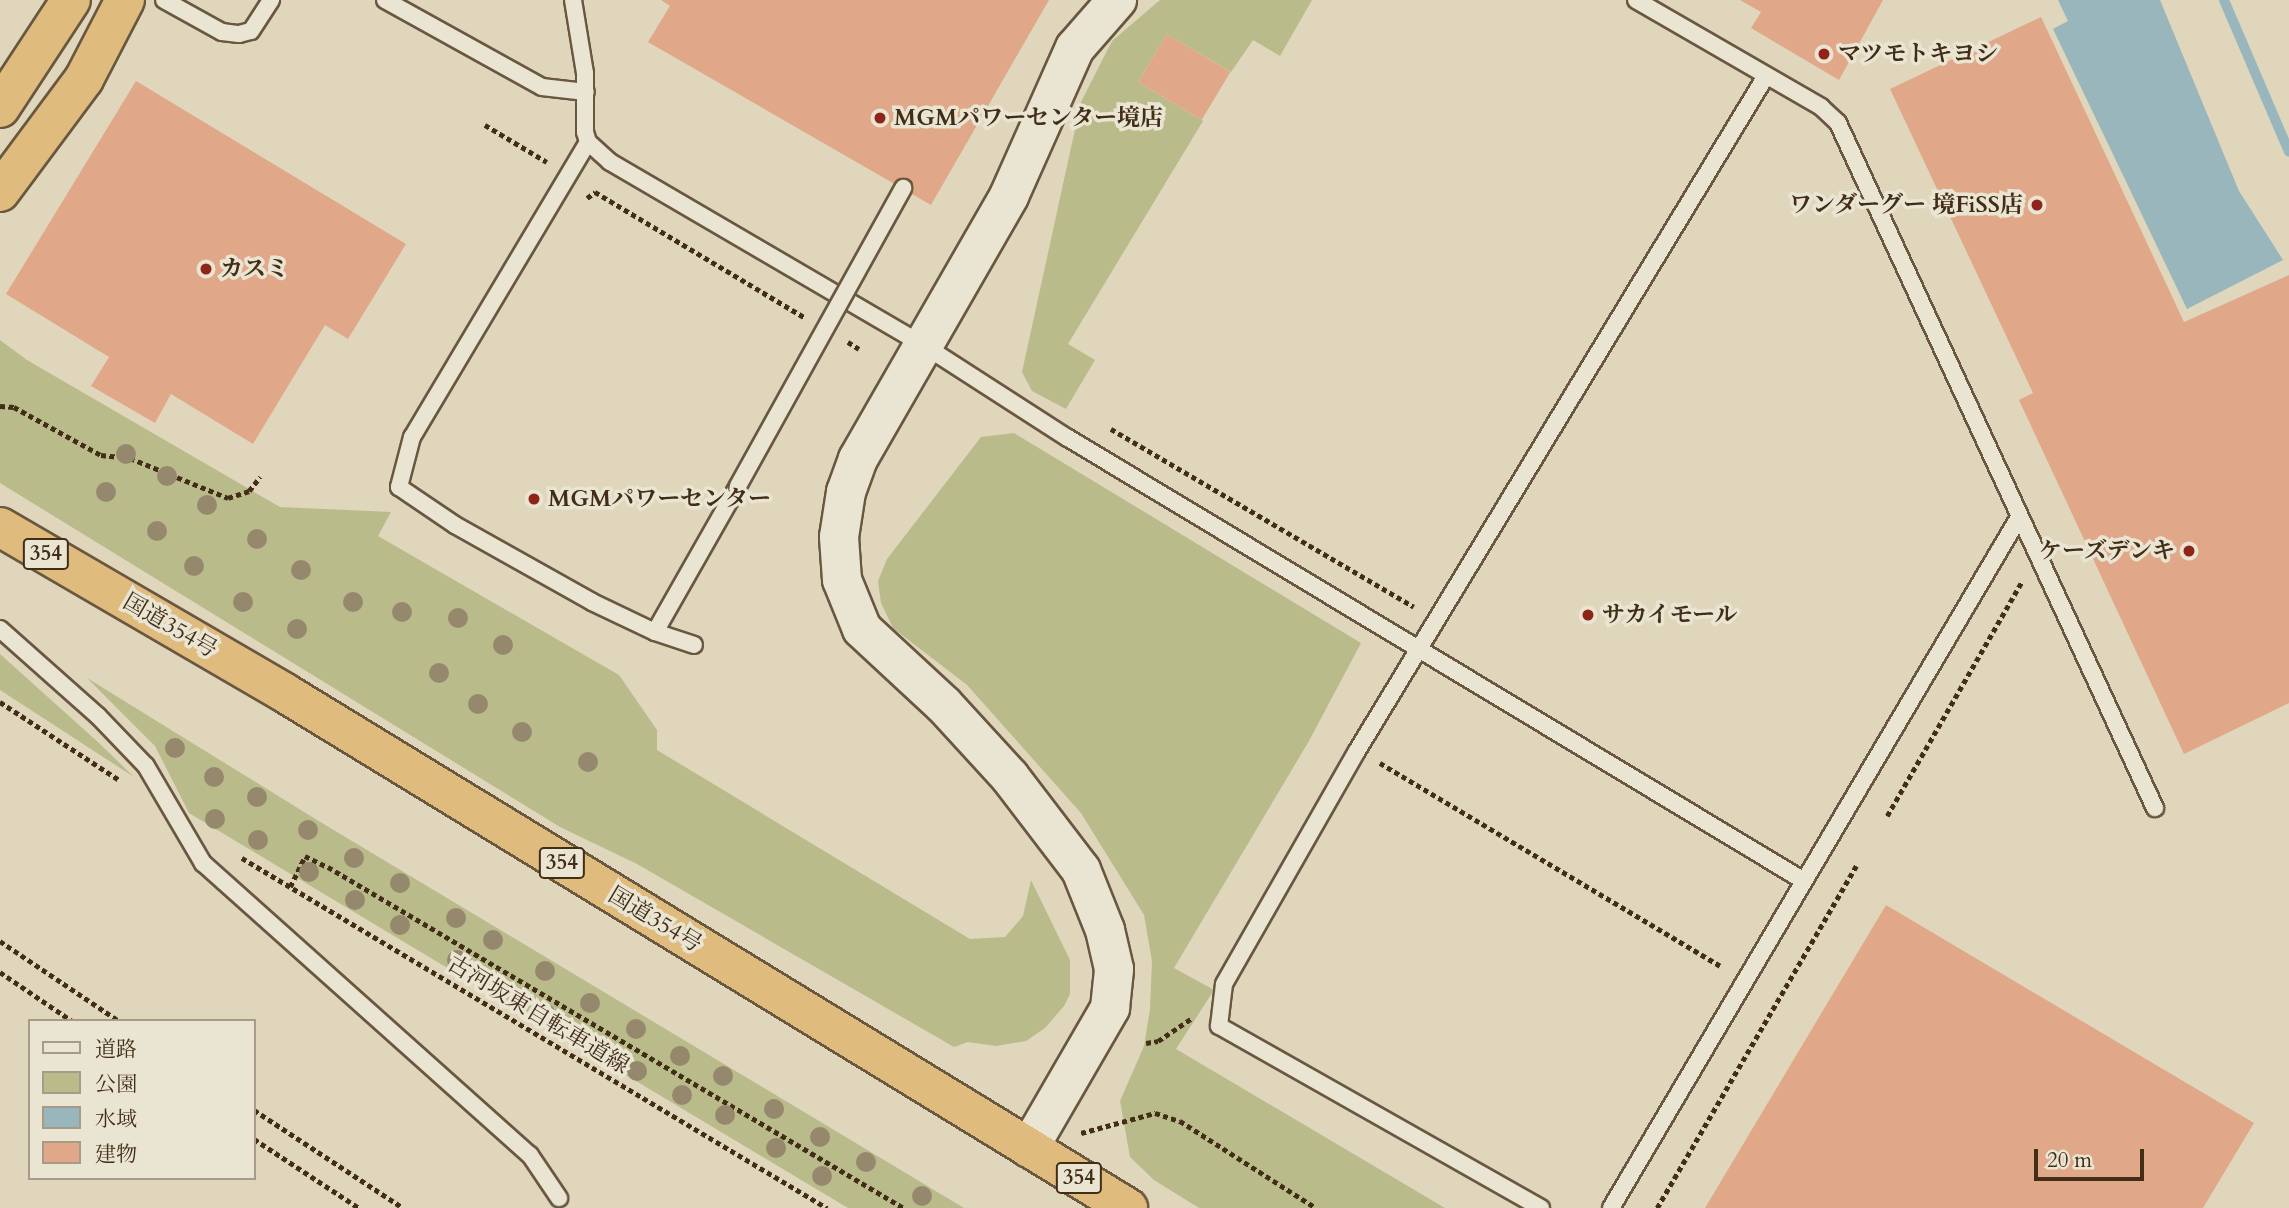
<!DOCTYPE html>
<meta charset="utf-8">
<style>
body{margin:0}
#map{position:relative;width:2289px;height:1208px;overflow:hidden;background:#dfd6bc;font-family:Cardo,"Noto Serif JP",serif}
div>[style]{position:absolute}
[style*='--x']{left:calc(var(--x)*1px);top:calc(var(--y)*1px);width:calc(var(--w)*1px);rotate:calc(var(--a)*1deg)}
.green>*{inset:0;background:#babb8b}
.water>*{inset:0;background:#99b6bc}
.stream>*{height:10px;margin:-5px;padding:0 5px;transform-origin:5px;border-radius:5px;background:#99b6bc}
.building>*{inset:0;background:#e0a889;transform-origin:0 0}
.path>*{height:4.5px;margin-top:-2.25px;transform-origin:0;background:repeating-linear-gradient(90deg,#422d16 0 5px,transparent 0 8.5px)}
.roads{filter:drop-shadow(2px 0 #695740) drop-shadow(-2px 0 #695740) drop-shadow(0 2px #695740) drop-shadow(0 -2px #695740)}
.service>*{height:16px;margin:-8px;padding:0 8px;transform-origin:8px;border-radius:8px;background:#eae4d3}
.tertiary>*{height:38px;margin:-19px;padding:0 19px;transform-origin:19px;border-radius:19px;background:#eae4d3}
.trunk>*{height:38px;margin:-19px;padding:0 19px;transform-origin:19px;border-radius:19px;background:#e0bb7e}
.bridges{filter:drop-shadow(2px 0 #695740) drop-shadow(-2px 0 #695740) drop-shadow(0 2px #695740) drop-shadow(0 -2px #695740)}
.service-bridge>*{height:16px;margin:-8px;padding:0 8px;transform-origin:8px;border-radius:8px;background:#eae4d3}
.trees>*{width:20px;height:20px;margin:-10px;border-radius:50%;background:#96886d}
.dots>*{width:19px;height:19px;translate:-50% -50%;box-sizing:border-box;border:4px solid #eae4d3;border-radius:50%}
span{translate:-50% -50%;white-space:nowrap;text-align:center;line-height:1.15;-webkit-text-stroke:7px #eae4d3;paint-order:stroke}
.shield-label span{padding:2px 5px;background:#eae4d3;border:2px solid;border-radius:5px;-webkit-text-stroke-width:0}
.shield-label{font-size:21px;color:#422d16;font-weight:700}
.poi-label{font-size:23px;color:#422d16;font-weight:700}
.left{translate:0 -50%;text-align:left}
.right{translate:-100% -50%;text-align:right}
.street-label{font-size:23px;color:#422d16}
.legend{position:absolute;left:28px;top:1019px;width:228px;height:161px;box-sizing:border-box;background:#eae4d3;border:2px solid #a79b87;margin:0;padding:9px 12px;list-style:none;font-size:21px;color:#422d16}
.legend li{display:flex;align-items:center;gap:14px;height:35px}
.legend b{width:35px;border:2px solid #a79b87}
.scale{position:absolute;left:2034px;top:1149px;width:110px;height:32px;box-sizing:border-box;border:4px solid #422d16;border-top:0;padding-left:9px;font-size:21px;line-height:24px;white-space:nowrap;color:#422d16;-webkit-text-stroke:5px #eae4d3;paint-order:stroke}
</style>
<div id="map">
<div class="green">
<div style="clip-path:polygon(1160px 0,1312px 0,1280px 56px,1253px 40px,1231px 72px,1167px 34px,1138px 82px,1203px 121px,1068px 344px,1095px 360px,1066px 409px,1032px 391px,1022px 372px,1081px 102px,1112px 41px)"></div>
<div style="clip-path:polygon(0 340px,27px 360px,280px 507px,391px 512px,378px 536px,619px 675px,657px 730px,657px 750px,970px 939px,1005px 937px,1023px 916px,1031px 880px,1070px 960px,1070px 994px,1064px 1006px,1045px 1028px,1026px 1041px,996px 1046px,968px 1042px,954px 1047px,637px 864px,560px 827px,0 483px)"></div>
<div style="clip-path:polygon(1014px 433px,1361px 643px,1309px 741px,1174px 968px,1214px 990px,1176px 1049px,1445px 1208px,1199px 1208px,1154px 1180px,1130px 1157px,1120px 1101px,1144px 1046px,1150px 1009px,1152px 961px,1144px 915px,1081px 813px,967px 685px,893px 628px,881px 603px,878px 581px,887px 559px,981px 437px)"></div>
<div style="clip-path:polygon(0 654px,99px 743px,134px 777px,0 690px)"></div>
<div style="clip-path:polygon(87px 678px,317px 820px,964px 1208px,848px 1208px,189px 813px,155px 746px)"></div>
</div>
<div class="water">
<div style="clip-path:polygon(2058px 0,2160px 0,2239px 191px,2283px 260px,2187px 309px,2053px 29px,2068px 21px)"></div>
</div>
<div class="stream">
<div style="--x:2224;--y:0;--w:165;--a:66.8"></div>
</div>
<div class="building">
<div style="clip-path:polygon(661px 0,1049px 0,931px 205px,648px 42px,670px 6px)"></div>
<div style="clip-path:polygon(1740px 0,1883px 0,1839px 80px,1751px 28px,1761px 12px)"></div>
<div style="clip-path:polygon(2041px 17px,2184px 322px,2289px 275px,2289px 703px,2184px 754px,2019px 400px,2033px 393px,1890px 89px)"></div>
<div style="left:1167px;top:34px;width:74px;height:56px;rotate:31deg"></div>
<div style="clip-path:polygon(136px 81px,406px 244px,348px 339px,325px 325px,253px 444px,171px 394px,155px 423px,91px 386px,109px 357px,6px 294px)"></div>
<div style="clip-path:polygon(1886px 905px,2254px 1123px,2203px 1208px,1705px 1208px)"></div>
</div>
<div class="path">
<div style="--x:485;--y:125;--w:72;--a:30.8"></div>
<div style="--x:587;--y:198;--w:10;--a:-37"></div>
<div style="--x:595;--y:192;--w:244;--a:30.9"></div>
<div style="--x:848;--y:342;--w:13;--a:32"></div>
<div style="--x:0;--y:406;--w:14;--a:4"></div>
<div style="--x:14;--y:407;--w:99;--a:28.9"></div>
<div style="--x:101;--y:455;--w:29;--a:6"></div>
<div style="--x:130;--y:458;--w:106;--a:22.2"></div>
<div style="--x:228;--y:498;--w:22;--a:-18"></div>
<div style="--x:249;--y:491;--w:18;--a:-52"></div>
<div style="--x:1111;--y:429;--w:351;--a:30.4"></div>
<div style="--x:0;--y:702;--w:142;--a:33.2"></div>
<div style="--x:1380;--y:763;--w:396;--a:30.8"></div>
<div style="--x:1887;--y:816;--w:269;--a:-60.1"></div>
<div style="--x:242;--y:858;--w:682;--a:30.89"></div>
<div style="--x:290;--y:887;--w:34;--a:-64"></div>
<div style="--x:305;--y:856;--w:25;--a:26"></div>
<div style="--x:328;--y:867;--w:669;--a:30.63"></div>
<div style="--x:0;--y:941;--w:143;--a:33.9"></div>
<div style="--x:0;--y:972;--w:87;--a:34.2"></div>
<div style="--x:1146;--y:1043;--w:12;--a:-9"></div>
<div style="--x:1158;--y:1041;--w:41;--a:-34.1"></div>
<div style="--x:254;--y:1110;--w:178;--a:33.3"></div>
<div style="--x:1081;--y:1133;--w:77;--a:-15.1"></div>
<div style="--x:1155;--y:1113;--w:26;--a:18"></div>
<div style="--x:1180;--y:1121;--w:161;--a:32.6"></div>
<div style="--x:254;--y:1139;--w:126;--a:33.3"></div>
<div style="--x:1657;--y:1208;--w:396;--a:-59.8"></div>
</div>
<div class="roads">
<div class="service">
<div style="--x:164;--y:0;--w:66;--a:28.9"></div>
<div style="--x:222;--y:32;--w:17;--a:7"></div>
<div style="--x:239;--y:34;--w:12;--a:-14"></div>
<div style="--x:251;--y:31;--w:37;--a:-57"></div>
<div style="--x:385;--y:0;--w:179;--a:29"></div>
<div style="--x:542;--y:87;--w:44;--a:6.5"></div>
<div style="--x:573;--y:0;--w:74;--a:80.7"></div>
<div style="--x:585;--y:73;--w:59;--a:90"></div>
<div style="--x:585;--y:132;--w:10;--a:73"></div>
<div style="--x:588;--y:142;--w:30;--a:42"></div>
<div style="--x:610;--y:162;--w:365;--a:30.3"></div>
<div style="--x:925;--y:346;--w:170;--a:32.8"></div>
<div style="--x:1068;--y:438;--w:859;--a:31.04"></div>
<div style="--x:1636;--y:0;--w:214;--a:30"></div>
<div style="--x:1821;--y:107;--w:23;--a:43"></div>
<div style="--x:1838;--y:123;--w:755;--a:65.17"></div>
<div style="--x:588;--y:142;--w:344;--a:120.8"></div>
<div style="--x:412;--y:437;--w:52;--a:104.6"></div>
<div style="--x:399;--y:487;--w:68;--a:34.2"></div>
<div style="--x:455;--y:525;--w:157;--a:29.3"></div>
<div style="--x:592;--y:602;--w:70;--a:25.5"></div>
<div style="--x:655;--y:632;--w:41;--a:18.4"></div>
<div style="--x:0;--y:629;--w:131;--a:41.6"></div>
<div style="--x:98;--y:716;--w:69;--a:46.2"></div>
<div style="--x:146;--y:766;--w:113;--a:59.6"></div>
<div style="--x:203;--y:863;--w:438;--a:41.8"></div>
<div style="--x:530;--y:1155;--w:52;--a:56"></div>
<div style="--x:655;--y:632;--w:168;--a:-60.4"></div>
<div style="--x:1541;--y:1208;--w:370;--a:-150.5"></div>
<div style="--x:1219;--y:1026;--w:42;--a:-83.2"></div>
<div style="--x:1224;--y:984;--w:268;--a:-60.3"></div>
<div style="--x:1357;--y:751;--w:789;--a:-58.79"></div>
<div style="--x:1611;--y:1208;--w:800;--a:-59.43"></div>
</div>
<div class="tertiary">
<div style="--x:1029;--y:1148;--w:162;--a:-59.9"></div>
<div style="--x:1110;--y:1008;--w:39;--a:-84"></div>
<div style="--x:1114;--y:969;--w:40;--a:-103"></div>
<div style="--x:1105;--y:930;--w:65;--a:-111.8"></div>
<div style="--x:1081;--y:870;--w:117;--a:-127.4"></div>
<div style="--x:1010;--y:777;--w:98;--a:-132.5"></div>
<div style="--x:944;--y:705;--w:112;--a:-137.2"></div>
<div style="--x:862;--y:629;--w:53;--a:-112.2"></div>
<div style="--x:842;--y:580;--w:43;--a:-94"></div>
<div style="--x:839;--y:537;--w:46;--a:-81.2"></div>
<div style="--x:846;--y:492;--w:35;--a:-70"></div>
<div style="--x:858;--y:459;--w:303;--a:-60.1"></div>
<div style="--x:1009;--y:196;--w:162;--a:-66"></div>
<div style="--x:1075;--y:48;--w:64;--a:-48.8"></div>
</div>
<div class="trunk">
<div style="--x:0;--y:108;--w:129;--a:-56.7"></div>
<div style="--x:0;--y:192;--w:141;--a:-53.4"></div>
<div style="--x:84;--y:79;--w:89;--a:-62.6"></div>
<div style="--x:0;--y:527;--w:330;--a:30.2"></div>
<div style="--x:285;--y:693;--w:988;--a:31.42"></div>
</div>
</div>
<div class="bridges">
<div class="service-bridge">
<div style="--x:738;--y:486;--w:341;--a:-61"></div>
</div>
</div>
<div class="trees">
<div style="left:126px;top:454px"></div>
<div style="left:167px;top:476px"></div>
<div style="left:106px;top:492px"></div>
<div style="left:207px;top:505px"></div>
<div style="left:157px;top:531px"></div>
<div style="left:257px;top:539px"></div>
<div style="left:194px;top:566px"></div>
<div style="left:301px;top:570px"></div>
<div style="left:243px;top:602px"></div>
<div style="left:353px;top:602px"></div>
<div style="left:402px;top:612px"></div>
<div style="left:458px;top:618px"></div>
<div style="left:297px;top:629px"></div>
<div style="left:503px;top:645px"></div>
<div style="left:439px;top:673px"></div>
<div style="left:478px;top:704px"></div>
<div style="left:522px;top:732px"></div>
<div style="left:175px;top:748px"></div>
<div style="left:588px;top:762px"></div>
<div style="left:214px;top:777px"></div>
<div style="left:257px;top:797px"></div>
<div style="left:215px;top:819px"></div>
<div style="left:308px;top:830px"></div>
<div style="left:258px;top:840px"></div>
<div style="left:354px;top:858px"></div>
<div style="left:309px;top:872px"></div>
<div style="left:400px;top:883px"></div>
<div style="left:355px;top:900px"></div>
<div style="left:456px;top:918px"></div>
<div style="left:400px;top:925px"></div>
<div style="left:493px;top:940px"></div>
<div style="left:457px;top:960px"></div>
<div style="left:545px;top:971px"></div>
<div style="left:494px;top:983px"></div>
<div style="left:590px;top:1003px"></div>
<div style="left:545px;top:1013px"></div>
<div style="left:636px;top:1029px"></div>
<div style="left:591px;top:1045px"></div>
<div style="left:680px;top:1056px"></div>
<div style="left:637px;top:1071px"></div>
<div style="left:723px;top:1076px"></div>
<div style="left:682px;top:1095px"></div>
<div style="left:774px;top:1109px"></div>
<div style="left:725px;top:1115px"></div>
<div style="left:820px;top:1137px"></div>
<div style="left:776px;top:1148px"></div>
<div style="left:866px;top:1162px"></div>
<div style="left:822px;top:1176px"></div>
<div style="left:922px;top:1196px"></div>
</div>
<div class="dots">
<div style="left:1824px;top:54px;background:#8f2418"></div>
<div style="left:880px;top:118px;background:#8f2418"></div>
<div style="left:2037px;top:205px;background:#8f2418"></div>
<div style="left:206px;top:269px;background:#8f2418"></div>
<div style="left:534px;top:499px;background:#8f2418"></div>
<div style="left:2189px;top:551px;background:#8f2418"></div>
<div style="left:1588px;top:615px;background:#8f2418"></div>
</div>
<div class="shield-label">
<span style="left:46px;top:554px">354</span>
<span style="left:562px;top:863px">354</span>
<span style="left:1079px;top:1178px">354</span>
</div>
<div class="poi-label">
<span class="left" style="left:1838px;top:54px">マツモトキヨシ</span>
<span class="left" style="left:894px;top:118px">MGMパワーセンター境店</span>
<span class="right" style="left:2023px;top:205px">ワンダーグー 境FiSS店</span>
<span class="left" style="left:220px;top:269px">カスミ</span>
<span class="left" style="left:548px;top:499px">MGMパワーセンター</span>
<span class="right" style="left:2175px;top:551px">ケーズデンキ</span>
<span class="left" style="left:1602px;top:615px">サカイモール</span>
</div>
<div class="street-label">
<span style="left:170px;top:626px;rotate:30deg">国道354号</span>
<span style="left:655px;top:920px;rotate:31deg">国道354号</span>
<span style="left:538px;top:1015px;rotate:31deg">古河坂東自転車道線</span>
</div>
<ul class="legend">
<li><b style="height:9px;background:#eae4d3"></b>道路</li>
<li><b style="height:19px;background:#babb8b"></b>公園</li>
<li><b style="height:19px;background:#99b6bc"></b>水域</li>
<li><b style="height:19px;background:#e0a889"></b>建物</li>
</ul>
<div class="scale">20 m</div>
</div>
